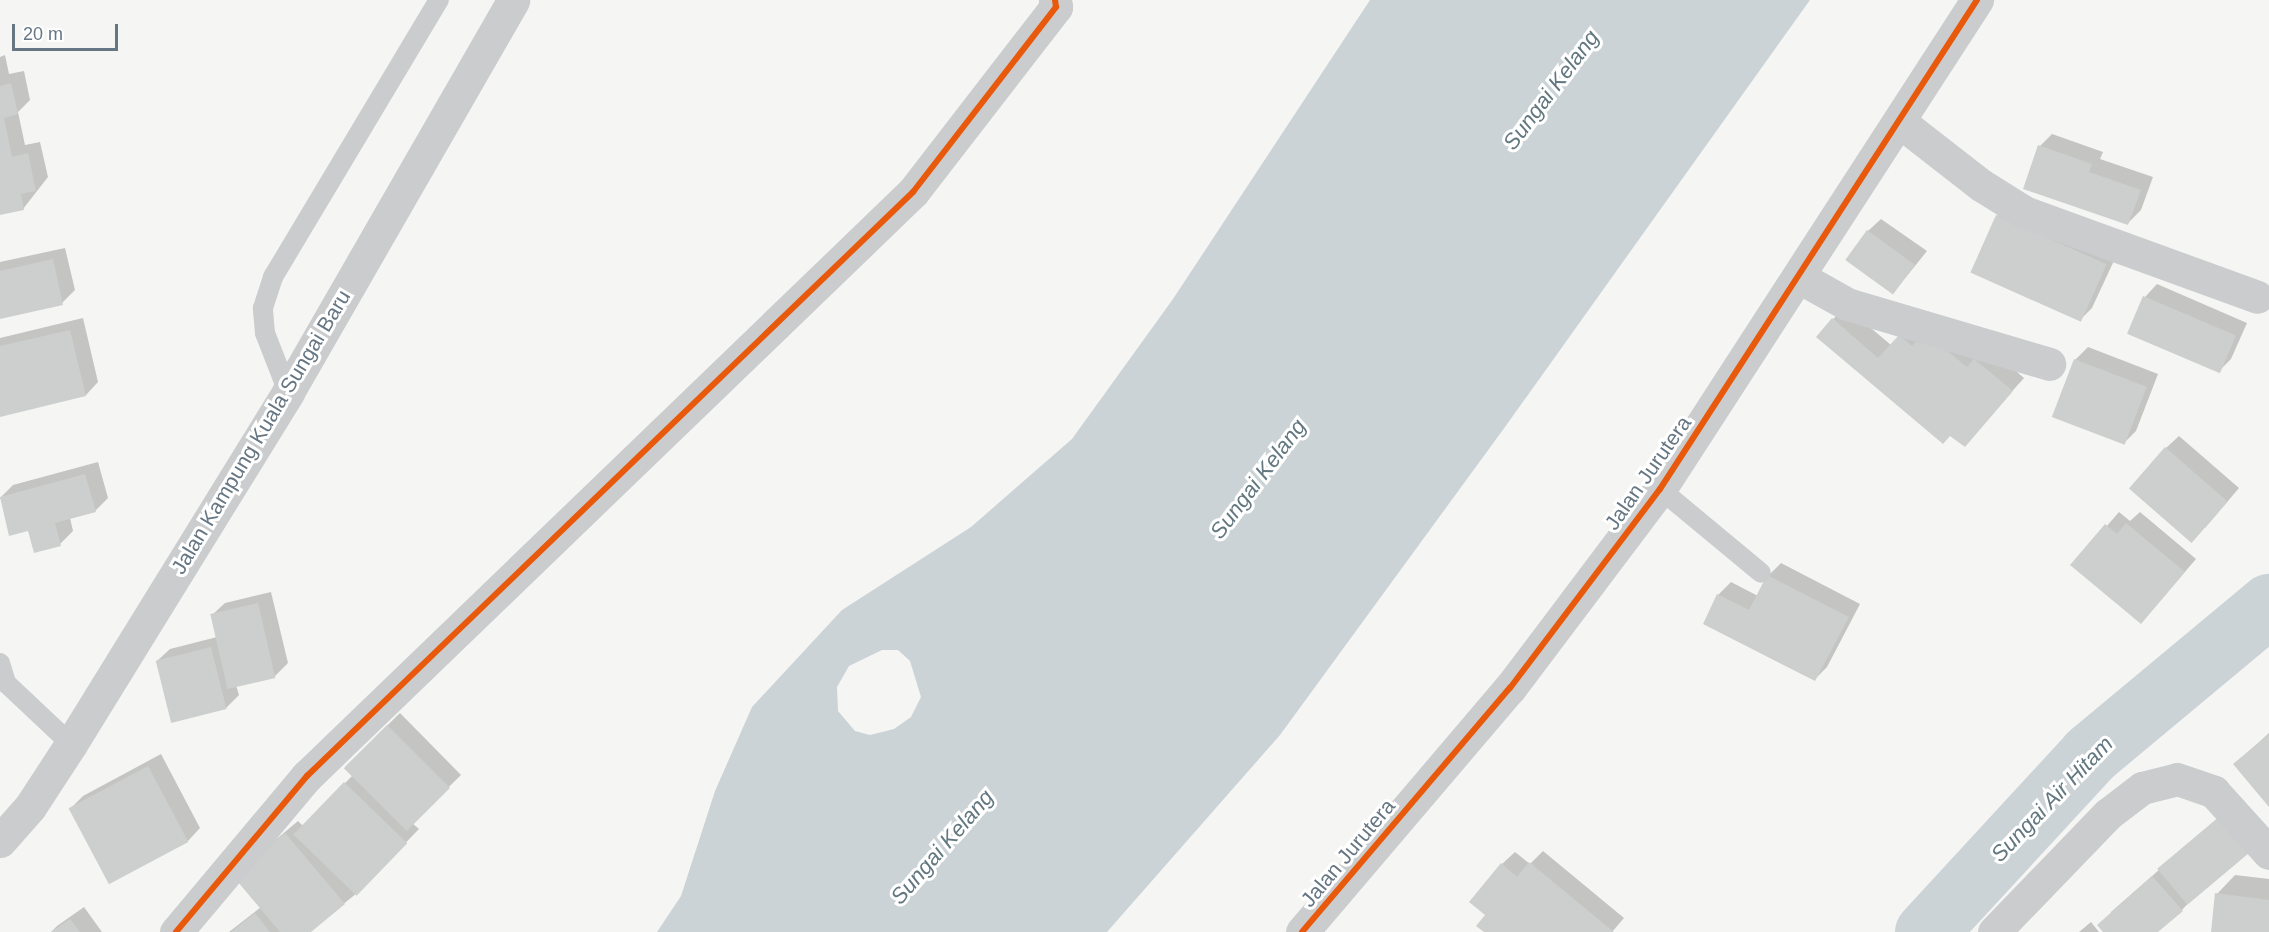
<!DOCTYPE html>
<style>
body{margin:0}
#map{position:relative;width:2269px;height:932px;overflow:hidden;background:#f5f5f4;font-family:Helvetica,sans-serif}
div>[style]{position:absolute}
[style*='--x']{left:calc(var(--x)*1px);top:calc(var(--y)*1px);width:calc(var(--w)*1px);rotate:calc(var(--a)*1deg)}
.water>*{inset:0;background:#cbd3d6}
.shadow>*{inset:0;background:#0003}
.river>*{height:63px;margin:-31.5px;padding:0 31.5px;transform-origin:31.5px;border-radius:31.5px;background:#cbd3d6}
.building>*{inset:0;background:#cdcfcf;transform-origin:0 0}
.service>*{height:20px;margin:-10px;padding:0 10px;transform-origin:10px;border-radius:10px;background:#cacccd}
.minor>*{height:33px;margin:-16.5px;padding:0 16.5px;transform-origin:16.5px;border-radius:16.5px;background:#cacccd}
.tertiary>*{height:33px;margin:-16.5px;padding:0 16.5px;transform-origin:16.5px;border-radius:16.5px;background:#cacccd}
.cycleway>*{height:6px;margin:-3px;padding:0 3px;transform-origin:3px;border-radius:3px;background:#e8590c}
span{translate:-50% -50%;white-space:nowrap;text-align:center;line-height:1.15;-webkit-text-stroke:6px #fff;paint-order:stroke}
.street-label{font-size:21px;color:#667683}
.water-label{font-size:22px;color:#62777f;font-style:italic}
.scale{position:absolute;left:12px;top:24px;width:106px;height:27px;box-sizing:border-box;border:3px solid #667683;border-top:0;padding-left:8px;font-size:18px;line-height:21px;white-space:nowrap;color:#667683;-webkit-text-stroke:4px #fff;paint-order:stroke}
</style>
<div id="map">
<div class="water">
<div style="clip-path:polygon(evenodd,1370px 0,1810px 0,1505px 427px,1280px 735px,1107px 932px,657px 932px,681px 896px,715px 791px,752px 707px,842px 610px,971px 527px,1072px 439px,1173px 299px,1370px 0,882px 650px,898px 650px,910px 661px,921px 697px,911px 717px,894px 729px,870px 735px,855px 731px,838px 711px,837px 687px,849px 666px,882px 650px)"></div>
</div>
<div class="shadow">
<div style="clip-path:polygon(5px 55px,9px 74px,24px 71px,30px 100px,18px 112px,25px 145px,40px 142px,48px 177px,23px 209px,0 213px,0 57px)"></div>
<div style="clip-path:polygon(2052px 134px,2103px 152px,2100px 159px,2153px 177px,2141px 210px,2128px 223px,2040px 146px)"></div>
<div style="clip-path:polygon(2010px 203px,2118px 252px,2092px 308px,2080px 320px,1997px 216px)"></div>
<div style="clip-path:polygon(1881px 219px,1927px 251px,1894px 292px,1868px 231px)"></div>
<div style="clip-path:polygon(65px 248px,75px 290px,62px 303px,0 317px,0 262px)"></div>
<div style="clip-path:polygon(2157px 284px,2247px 323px,2231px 359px,2218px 372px,2145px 297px)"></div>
<div style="clip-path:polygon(1846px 307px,1891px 345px,1900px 336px,1988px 347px,2024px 378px,1964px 445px,1833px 319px)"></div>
<div style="clip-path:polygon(83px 318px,98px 382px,86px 395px,0 415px,0 338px)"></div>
<div style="clip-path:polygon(2088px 347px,2158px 374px,2136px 431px,2123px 444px,2075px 360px)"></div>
<div style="clip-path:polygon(2179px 436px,2239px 488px,2205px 528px,2166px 448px)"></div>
<div style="clip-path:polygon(98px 462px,108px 498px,95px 511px,70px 518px,73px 531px,60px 544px,29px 529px,0 498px,13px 485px)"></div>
<div style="clip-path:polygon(2119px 512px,2130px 521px,2140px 512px,2196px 559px,2153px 609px,2073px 565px)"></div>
<div style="clip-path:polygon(1781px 563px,1860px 604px,1827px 667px,1815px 679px,1718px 595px,1731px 582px,1758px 596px,1768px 576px)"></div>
<div style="clip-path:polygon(271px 592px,288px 663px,275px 676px,236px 685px,239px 695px,226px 708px,157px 661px,170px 649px,217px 637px,212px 615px,225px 603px)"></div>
<div style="clip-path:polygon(400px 713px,461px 775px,412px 823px,419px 829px,357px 893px,309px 932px,229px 932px,261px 907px,247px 864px,298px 821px,303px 826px,353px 775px,345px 767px)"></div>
<div style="clip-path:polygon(2269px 733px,2269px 805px,2235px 764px)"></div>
<div style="clip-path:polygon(161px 754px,200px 828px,188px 841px,70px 809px,83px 796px)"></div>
<div style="clip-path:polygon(2233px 805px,2193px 898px,2182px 910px,2156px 932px,2105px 932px,2111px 912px)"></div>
<div style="clip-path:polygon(1543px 851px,1624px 918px,1612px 932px,1486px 932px,1487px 915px,1502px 864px,1515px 852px,1530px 864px)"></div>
<div style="clip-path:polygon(2235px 875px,2269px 879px,2269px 932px,2212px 932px,2217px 894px)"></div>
<div style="clip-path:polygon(84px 907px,102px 932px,51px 932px,57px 926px)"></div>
<div style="clip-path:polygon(2091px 922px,2099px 932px,2079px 932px)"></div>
</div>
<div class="river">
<div style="--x:1926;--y:932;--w:242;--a:-47.3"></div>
<div style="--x:2090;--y:754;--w:233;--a:-39.8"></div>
</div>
<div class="building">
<div style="clip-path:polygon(11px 83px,18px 114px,4px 118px,12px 157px,28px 153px,36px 191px,21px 194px,24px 210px,0 215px,0 86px)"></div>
<div style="clip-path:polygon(2038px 145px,2092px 164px,2089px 172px,2141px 190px,2128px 225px,2023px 189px)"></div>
<div style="left:1996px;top:215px;width:121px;height:63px;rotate:24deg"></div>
<div style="left:1867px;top:230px;width:59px;height:37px;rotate:36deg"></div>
<div style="clip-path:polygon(53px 259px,63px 305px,0 319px,0 271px)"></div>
<div style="left:2143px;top:296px;width:101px;height:41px;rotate:23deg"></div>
<div style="clip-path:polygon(1832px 318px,1878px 358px,1899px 335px,1912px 346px,1924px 332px,1967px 367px,1974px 359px,2013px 391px,1965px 447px,1950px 436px,1943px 444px,1816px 337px)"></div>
<div style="clip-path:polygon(70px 330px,86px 396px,0 417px,0 346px)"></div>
<div style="left:2074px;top:359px;width:78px;height:62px;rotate:21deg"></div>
<div style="left:2165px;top:447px;width:83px;height:55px;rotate:41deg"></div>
<div style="clip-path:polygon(85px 474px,96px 512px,55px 523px,61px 546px,34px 553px,28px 531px,9px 536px,0 497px)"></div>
<div style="clip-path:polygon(2126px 523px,2185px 572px,2141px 624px,2070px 565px,2105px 524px,2117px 534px)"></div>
<div style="clip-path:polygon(1767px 575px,1849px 617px,1815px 681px,1703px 624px,1717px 594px,1749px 610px)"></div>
<div style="left:258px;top:603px;width:77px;height:49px;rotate:77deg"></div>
<div style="left:211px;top:647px;width:64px;height:57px;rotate:76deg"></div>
<div style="left:387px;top:725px;width:89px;height:61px;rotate:45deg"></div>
<div style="clip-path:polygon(2269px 734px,2269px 807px,2233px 764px)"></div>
<div style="left:148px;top:766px;width:86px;height:90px;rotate:62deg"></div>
<div style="left:344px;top:782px;width:88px;height:73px;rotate:44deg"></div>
<div style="left:2220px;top:816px;width:47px;height:82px;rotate:50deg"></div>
<div style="clip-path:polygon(285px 833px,345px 904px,311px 932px,280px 932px,233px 876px)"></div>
<div style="clip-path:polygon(1529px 862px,1614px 932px,1484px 932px,1476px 926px,1485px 915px,1469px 902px,1501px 863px,1517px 877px)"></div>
<div style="clip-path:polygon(2152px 876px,2183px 911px,2158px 932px,2103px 932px,2097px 925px)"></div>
<div style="clip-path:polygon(2215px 893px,2269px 900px,2269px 932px,2211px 932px)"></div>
<div style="clip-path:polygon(255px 913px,270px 932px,231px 932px)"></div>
<div style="clip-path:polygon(70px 919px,80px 932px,51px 932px)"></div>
</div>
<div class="service">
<div style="--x:288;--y:392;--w:63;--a:-111.3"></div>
<div style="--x:265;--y:333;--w:25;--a:-95"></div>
<div style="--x:263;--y:308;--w:33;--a:-72"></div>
<div style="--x:273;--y:277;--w:323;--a:-59.1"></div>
<div style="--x:1660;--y:489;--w:131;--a:39.7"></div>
<div style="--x:0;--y:663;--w:21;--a:73"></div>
<div style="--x:6;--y:683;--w:89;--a:43.2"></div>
</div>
<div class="minor">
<div style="--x:1900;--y:122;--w:103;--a:37.9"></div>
<div style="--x:1981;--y:185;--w:51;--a:32.1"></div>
<div style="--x:2024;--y:212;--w:248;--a:20"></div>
<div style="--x:1799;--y:277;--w:55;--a:29.4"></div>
<div style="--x:1847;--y:304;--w:211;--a:16.5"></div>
<div style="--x:176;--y:932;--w:204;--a:-50"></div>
<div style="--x:307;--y:776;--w:842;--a:-43.94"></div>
<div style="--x:913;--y:192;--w:234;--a:-52.3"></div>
<div style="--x:1056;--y:7;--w:7;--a:-98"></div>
<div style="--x:1994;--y:932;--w:164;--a:-46"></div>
<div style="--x:2108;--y:814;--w:43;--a:-37.4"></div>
<div style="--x:2142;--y:788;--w:36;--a:-14"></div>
<div style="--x:2177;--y:779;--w:39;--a:19"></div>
<div style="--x:2214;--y:792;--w:82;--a:48"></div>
</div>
<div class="tertiary">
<div style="--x:0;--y:841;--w:45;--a:-48.6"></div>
<div style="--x:30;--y:807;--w:75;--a:-56.9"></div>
<div style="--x:71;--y:744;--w:414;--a:-58.3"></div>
<div style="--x:288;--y:392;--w:452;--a:-60.1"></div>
<div style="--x:1302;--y:932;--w:321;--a:-49.6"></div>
<div style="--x:1510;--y:688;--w:249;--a:-53"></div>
<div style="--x:1660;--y:489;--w:583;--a:-57.05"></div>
</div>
<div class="cycleway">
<div style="--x:176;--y:932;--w:204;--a:-50"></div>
<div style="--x:307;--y:776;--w:842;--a:-43.94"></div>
<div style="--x:913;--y:192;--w:234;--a:-52.3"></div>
<div style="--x:1056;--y:7;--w:7;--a:-98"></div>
<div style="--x:1302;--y:932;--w:321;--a:-49.6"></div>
<div style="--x:1510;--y:688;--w:249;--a:-53"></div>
<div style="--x:1660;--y:489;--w:583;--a:-57.05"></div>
</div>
<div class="street-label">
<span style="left:261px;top:432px;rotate:-59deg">Jalan Kampung Kuala Sungai Baru</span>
<span style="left:1648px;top:473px;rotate:-55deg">Jalan Jurutera</span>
<span style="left:1348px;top:853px;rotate:-50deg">Jalan Jurutera</span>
</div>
<div class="water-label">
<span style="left:1551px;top:90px;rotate:-53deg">Sungai Kelang</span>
<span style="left:1258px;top:479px;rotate:-53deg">Sungai Kelang</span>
<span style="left:2052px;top:799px;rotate:-46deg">Sungai Air Hitam</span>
<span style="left:942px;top:847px;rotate:-49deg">Sungai Kelang</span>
</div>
<div class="scale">20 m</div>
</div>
